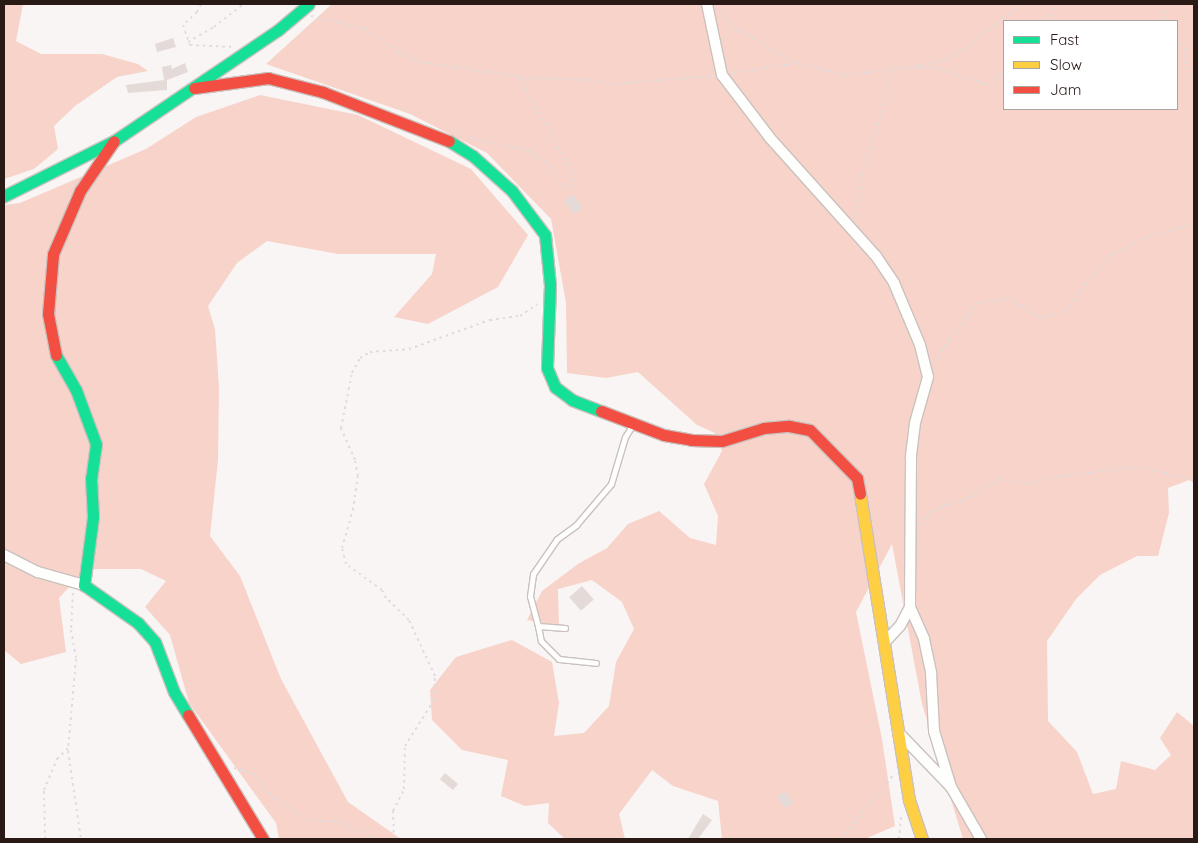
<!DOCTYPE html>
<style>
body{margin:0}
#map{position:relative;width:1198px;height:843px;overflow:hidden;background:#f9f5f4;font-family:Quicksand,sans-serif}
div>[style]{position:absolute}
[style*='--x']{left:calc(var(--x)*1px);top:calc(var(--y)*1px);width:calc(var(--w)*1px);rotate:calc(var(--a)*1deg)}
.green>*{inset:0;background:#f8d3c9}
.building>*{inset:0;background:#e4dad8;transform-origin:0 0}
.path>*{height:2px;margin-top:-1px;transform-origin:0;background:repeating-linear-gradient(90deg,#dedcdc 0 2.5px,transparent 0 6.5px)}
.roads{filter:drop-shadow(1px 0 #cac1be) drop-shadow(-1px 0 #cac1be) drop-shadow(0 1px #cac1be) drop-shadow(0 -1px #cac1be)}
.lane>*{height:5px;margin:-2.5px;padding:0 2.5px;transform-origin:2.5px;border-radius:2.5px;background:#fefefd}
.street>*{height:10px;margin:-5px;padding:0 5px;transform-origin:5px;border-radius:5px;background:#fefefd}
.fast>*{height:11px;margin:-5.5px;padding:0 5.5px;transform-origin:5.5px;border-radius:5.5px;background:#16e098}
.slow>*{height:11px;margin:-5.5px;padding:0 5.5px;transform-origin:5.5px;border-radius:5.5px;background:#ffcf43}
.jam>*{height:11px;margin:-5.5px;padding:0 5.5px;transform-origin:5.5px;border-radius:5.5px;background:#f24e42}
span{translate:-50% -50%;white-space:nowrap;text-align:center;line-height:1.15;-webkit-text-stroke:5px #fff;paint-order:stroke}
.frame{position:absolute;inset:0;border:5px solid #291a16;pointer-events:none}
.legend{position:absolute;left:1003px;top:20px;width:175px;height:90px;box-sizing:border-box;background:#fff;border:1px solid #a9a3a2;margin:0;padding:6px 9px;list-style:none;font-size:15px;color:#291a16}
.legend li{display:flex;align-items:center;gap:10px;height:25px}
.legend b{width:25px;border:1px solid #a9a3a2}
</style>
<div id="map">
<div class="green">
<div style="clip-path:polygon(4px 4px,23px 4px,16px 41px,41px 54px,102px 54px,138px 64px,148px 71px,117px 77px,75px 106px,54px 126px,58px 149px,34px 169px,4px 179px)"></div>
<div style="clip-path:polygon(evenodd,332px 4px,1194px 4px,1194px 483px,1189px 480px,1168px 488px,1169px 513px,1158px 556px,1137px 556px,1100px 575px,1076px 599px,1047px 641px,1048px 721px,1077px 752px,1093px 794px,1116px 789px,1121px 761px,1155px 770px,1171px 755px,1160px 738px,1177px 712px,1194px 726px,1194px 839px,963px 839px,922px 704px,892px 544px,856px 612px,882px 739px,895px 826px,865px 839px,722px 839px,718px 801px,673px 786px,652px 770px,619px 814px,625px 839px,565px 839px,548px 823px,549px 803px,525px 806px,501px 796px,508px 760px,462px 750px,432px 720px,430px 690px,456px 657px,512px 640px,552px 662px,559px 703px,554px 736px,584px 733px,609px 706px,616px 662px,634px 629px,622px 602px,592px 580px,558px 589px,559px 626px,527px 620px,542px 591px,578px 564px,607px 548px,628px 524px,659px 511px,690px 538px,716px 545px,718px 516px,704px 484px,722px 451px,715px 433px,697px 425px,638px 372px,606px 378px,567px 373px,566px 303px,551px 219px,487px 153px,410px 114px,266px 64px,332px 4px,1004px 21px,1177px 21px,1177px 109px,1004px 109px,1004px 21px)"></div>
<div style="clip-path:polygon(260px 95px,358px 115px,471px 169px,528px 235px,498px 287px,428px 324px,394px 317px,432px 274px,436px 254px,338px 254px,267px 241px,237px 263px,208px 306px,215px 329px,219px 388px,218px 460px,210px 536px,240px 576px,281px 679px,348px 802px,401px 839px,279px 839px,276px 823px,189px 703px,170px 635px,145px 607px,166px 581px,141px 569px,86px 569px,59px 598px,66px 652px,21px 664px,4px 650px,4px 205px,20px 203px,146px 149px,196px 117px)"></div>
</div>
<div class="building">
<div style="clip-path:polygon(173px 38px,176px 47px,157px 52px,155px 44px)"></div>
<div style="clip-path:polygon(185px 63px,188px 72px,167px 80px,167px 90px,128px 93px,126px 85px,164px 80px,162px 67px,171px 65px,172px 69px)"></div>
<div style="left:573px;top:194px;width:17px;height:11px;rotate:54deg"></div>
<div style="left:582px;top:586px;width:18px;height:17px;rotate:49deg"></div>
<div style="left:445px;top:773px;width:17px;height:8px;rotate:40deg"></div>
<div style="left:785px;top:791px;width:14px;height:10px;rotate:54deg"></div>
<div style="clip-path:polygon(703px 814px,712px 820px,698px 839px,688px 839px)"></div>
</div>
<div class="path">
<div style="--x:201;--y:4;--w:9;--a:117"></div>
<div style="--x:197;--y:12;--w:19;--a:137"></div>
<div style="--x:183;--y:25;--w:21;--a:71"></div>
<div style="--x:190;--y:45;--w:43;--a:2.7"></div>
<div style="--x:722;--y:4;--w:12;--a:81"></div>
<div style="--x:724;--y:16;--w:16;--a:47"></div>
<div style="--x:735;--y:28;--w:68;--a:30"></div>
<div style="--x:1164;--y:4;--w:17;--a:80"></div>
<div style="--x:311;--y:16;--w:55;--a:12.5"></div>
<div style="--x:365;--y:28;--w:44;--a:34.8"></div>
<div style="--x:401;--y:53;--w:21;--a:25"></div>
<div style="--x:420;--y:62;--w:110;--a:8.4"></div>
<div style="--x:529;--y:78;--w:61;--a:1.9"></div>
<div style="--x:590;--y:80;--w:21;--a:11"></div>
<div style="--x:611;--y:84;--w:102;--a:-4.5"></div>
<div style="--x:1047;--y:21;--w:21;--a:-55"></div>
<div style="--x:1177;--y:37;--w:14;--a:54"></div>
<div style="--x:1185;--y:48;--w:19;--a:90"></div>
<div style="--x:1185;--y:67;--w:19;--a:62"></div>
<div style="--x:188;--y:42;--w:30;--a:-30"></div>
<div style="--x:214;--y:27;--w:37;--a:-38"></div>
<div style="--x:916;--y:67;--w:23;--a:5"></div>
<div style="--x:939;--y:69;--w:48;--a:18.1"></div>
<div style="--x:985;--y:84;--w:21;--a:-28"></div>
<div style="--x:733;--y:73;--w:65;--a:-8.9"></div>
<div style="--x:797;--y:63;--w:49;--a:14"></div>
<div style="--x:845;--y:75;--w:69;--a:-6.6"></div>
<div style="--x:914;--y:67;--w:31;--a:-13"></div>
<div style="--x:944;--y:60;--w:26;--a:-29"></div>
<div style="--x:967;--y:47;--w:69;--a:-38.5"></div>
<div style="--x:468;--y:138;--w:60;--a:11.5"></div>
<div style="--x:527;--y:150;--w:23;--a:31"></div>
<div style="--x:547;--y:162;--w:32;--a:54"></div>
<div style="--x:566;--y:188;--w:6;--a:-9"></div>
<div style="--x:572;--y:187;--w:16;--a:-90"></div>
<div style="--x:572;--y:171;--w:109;--a:-119.2"></div>
<div style="--x:856;--y:221;--w:48;--a:-84.1"></div>
<div style="--x:861;--y:173;--w:44;--a:-68.7"></div>
<div style="--x:877;--y:132;--w:63;--a:-77.1"></div>
<div style="--x:935;--y:364;--w:29;--a:-61"></div>
<div style="--x:949;--y:339;--w:47;--a:-50.2"></div>
<div style="--x:979;--y:303;--w:30;--a:-9"></div>
<div style="--x:1009;--y:298;--w:37;--a:33"></div>
<div style="--x:1040;--y:318;--w:27;--a:-15"></div>
<div style="--x:1066;--y:311;--w:71;--a:-51.8"></div>
<div style="--x:1110;--y:255;--w:37;--a:-26"></div>
<div style="--x:1143;--y:239;--w:39;--a:-18"></div>
<div style="--x:1180;--y:227;--w:14;--a:-4"></div>
<div style="--x:920;--y:525;--w:12;--a:-55"></div>
<div style="--x:927;--y:515;--w:15;--a:-32"></div>
<div style="--x:940;--y:507;--w:24;--a:-15"></div>
<div style="--x:963;--y:501;--w:43;--a:-30.7"></div>
<div style="--x:1000;--y:479;--w:31;--a:9"></div>
<div style="--x:1031;--y:484;--w:13;--a:-27"></div>
<div style="--x:1043;--y:478;--w:97;--a:-6.5"></div>
<div style="--x:1139;--y:467;--w:57;--a:13.3"></div>
<div style="--x:73;--y:593;--w:37;--a:93"></div>
<div style="--x:71;--y:630;--w:29;--a:80"></div>
<div style="--x:76;--y:659;--w:92;--a:95"></div>
<div style="--x:68;--y:751;--w:89;--a:81.6"></div>
<div style="--x:234;--y:768;--w:20;--a:15"></div>
<div style="--x:253;--y:773;--w:35;--a:49"></div>
<div style="--x:276;--y:799;--w:38;--a:35"></div>
<div style="--x:307;--y:821;--w:31;--a:0"></div>
<div style="--x:338;--y:821;--w:41;--a:25.9"></div>
<div style="--x:45;--y:839;--w:49;--a:-91.2"></div>
<div style="--x:44;--y:790;--w:34;--a:-67"></div>
<div style="--x:57;--y:759;--w:16;--a:-45"></div>
<div style="--x:394;--y:839;--w:28;--a:-92"></div>
<div style="--x:393;--y:811;--w:25;--a:-63"></div>
<div style="--x:404;--y:789;--w:43;--a:-88.7"></div>
<div style="--x:405;--y:746;--w:54;--a:-57.8"></div>
<div style="--x:434;--y:700;--w:24;--a:-88"></div>
<div style="--x:435;--y:676;--w:62;--a:-114.9"></div>
<div style="--x:409;--y:620;--w:32;--a:-136"></div>
<div style="--x:386;--y:598;--w:9;--a:-117"></div>
<div style="--x:382;--y:590;--w:44;--a:-144.2"></div>
<div style="--x:346;--y:564;--w:16;--a:-104"></div>
<div style="--x:342;--y:548;--w:40;--a:-74"></div>
<div style="--x:353;--y:510;--w:34;--a:-82"></div>
<div style="--x:358;--y:476;--w:16;--a:-101"></div>
<div style="--x:355;--y:460;--w:35;--a:-114"></div>
<div style="--x:341;--y:428;--w:56;--a:-78.7"></div>
<div style="--x:352;--y:373;--w:17;--a:-62"></div>
<div style="--x:360;--y:358;--w:12;--a:-31"></div>
<div style="--x:370;--y:352;--w:39;--a:-4"></div>
<div style="--x:409;--y:349;--w:86;--a:-19.7"></div>
<div style="--x:490;--y:320;--w:30;--a:-8"></div>
<div style="--x:520;--y:316;--w:21;--a:-35"></div>
<div style="--x:842;--y:839;--w:83;--a:-51.3"></div>
<div style="--x:899;--y:839;--w:24;--a:-85"></div>
</div>
<div class="roads">
<div class="lane">
<div style="--x:538;--y:626;--w:15;--a:79"></div>
<div style="--x:541;--y:641;--w:25;--a:45"></div>
<div style="--x:559;--y:659;--w:37;--a:6"></div>
<div style="--x:565;--y:628;--w:27;--a:-176"></div>
<div style="--x:538;--y:626;--w:31;--a:-105"></div>
<div style="--x:530;--y:596;--w:22;--a:-82"></div>
<div style="--x:533;--y:574;--w:42;--a:-55.6"></div>
<div style="--x:557;--y:539;--w:24;--a:-36"></div>
<div style="--x:576;--y:525;--w:54;--a:-49.5"></div>
<div style="--x:611;--y:484;--w:49;--a:-73.4"></div>
<div style="--x:625;--y:437;--w:15;--a:-58"></div>
</div>
<div class="street">
<div style="--x:707;--y:4;--w:73;--a:78.1"></div>
<div style="--x:722;--y:75;--w:79;--a:52.7"></div>
<div style="--x:770;--y:138;--w:159;--a:48.1"></div>
<div style="--x:876;--y:256;--w:32;--a:56"></div>
<div style="--x:894;--y:283;--w:67;--a:67.2"></div>
<div style="--x:920;--y:345;--w:33;--a:76"></div>
<div style="--x:928;--y:377;--w:48;--a:105.8"></div>
<div style="--x:915;--y:423;--w:35;--a:97"></div>
<div style="--x:911;--y:458;--w:149;--a:90.4"></div>
<div style="--x:910;--y:607;--w:35;--a:66"></div>
<div style="--x:924;--y:639;--w:35;--a:78"></div>
<div style="--x:931;--y:673;--w:58;--a:87"></div>
<div style="--x:934;--y:731;--w:59;--a:73.1"></div>
<div style="--x:4;--y:555;--w:38;--a:27"></div>
<div style="--x:38;--y:572;--w:48;--a:15.8"></div>
<div style="--x:884;--y:643;--w:23;--a:-47"></div>
<div style="--x:900;--y:626;--w:21;--a:-62"></div>
<div style="--x:898;--y:732;--w:76;--a:46.1"></div>
<div style="--x:951;--y:787;--w:60;--a:60"></div>
</div>
<div class="fast">
<div style="--x:449;--y:141;--w:28;--a:32"></div>
<div style="--x:473;--y:156;--w:52;--a:41.9"></div>
<div style="--x:512;--y:191;--w:55;--a:53.1"></div>
<div style="--x:545;--y:235;--w:50;--a:84.3"></div>
<div style="--x:550;--y:285;--w:83;--a:92.1"></div>
<div style="--x:547;--y:368;--w:21;--a:67"></div>
<div style="--x:555;--y:387;--w:21;--a:37"></div>
<div style="--x:572;--y:400;--w:31;--a:21"></div>
<div style="--x:4;--y:196;--w:123;--a:-26.6"></div>
<div style="--x:114;--y:141;--w:198;--a:-34.1"></div>
<div style="--x:278;--y:30;--w:40;--a:-40"></div>
<div style="--x:56;--y:355;--w:40;--a:60.3"></div>
<div style="--x:76;--y:390;--w:58;--a:69.7"></div>
<div style="--x:96;--y:444;--w:34;--a:98"></div>
<div style="--x:91;--y:478;--w:39;--a:87"></div>
<div style="--x:93;--y:517;--w:69;--a:97.5"></div>
<div style="--x:84;--y:585;--w:66;--a:35.1"></div>
<div style="--x:138;--y:623;--w:25;--a:48"></div>
<div style="--x:155;--y:642;--w:53;--a:69.2"></div>
<div style="--x:174;--y:692;--w:27;--a:59"></div>
</div>
<div class="slow">
<div style="--x:860;--y:494;--w:310;--a:80.9"></div>
<div style="--x:909;--y:800;--w:41;--a:71.6"></div>
</div>
<div class="jam">
<div style="--x:194;--y:88;--w:75;--a:-7.7"></div>
<div style="--x:268;--y:78;--w:57;--a:14.3"></div>
<div style="--x:323;--y:92;--w:135;--a:21.3"></div>
<div style="--x:56;--y:355;--w:42;--a:-101"></div>
<div style="--x:48;--y:314;--w:60;--a:-85.2"></div>
<div style="--x:53;--y:254;--w:69;--a:-66.8"></div>
<div style="--x:80;--y:191;--w:60;--a:-55.8"></div>
<div style="--x:601;--y:411;--w:67;--a:20.9"></div>
<div style="--x:664;--y:435;--w:27;--a:10"></div>
<div style="--x:691;--y:440;--w:31;--a:2"></div>
<div style="--x:722;--y:441;--w:44;--a:-17.2"></div>
<div style="--x:764;--y:428;--w:25;--a:-5"></div>
<div style="--x:789;--y:426;--w:21;--a:11"></div>
<div style="--x:810;--y:430;--w:67;--a:45.6"></div>
<div style="--x:857;--y:478;--w:16;--a:79"></div>
<div style="--x:188;--y:715;--w:145;--a:58.8"></div>
</div>
</div>
<div class="frame"></div>
<ul class="legend">
<li><b style="height:6px;background:#16e098"></b>Fast</li>
<li><b style="height:6px;background:#ffcf43"></b>Slow</li>
<li><b style="height:6px;background:#f24e42"></b>Jam</li>
</ul>
</div>
